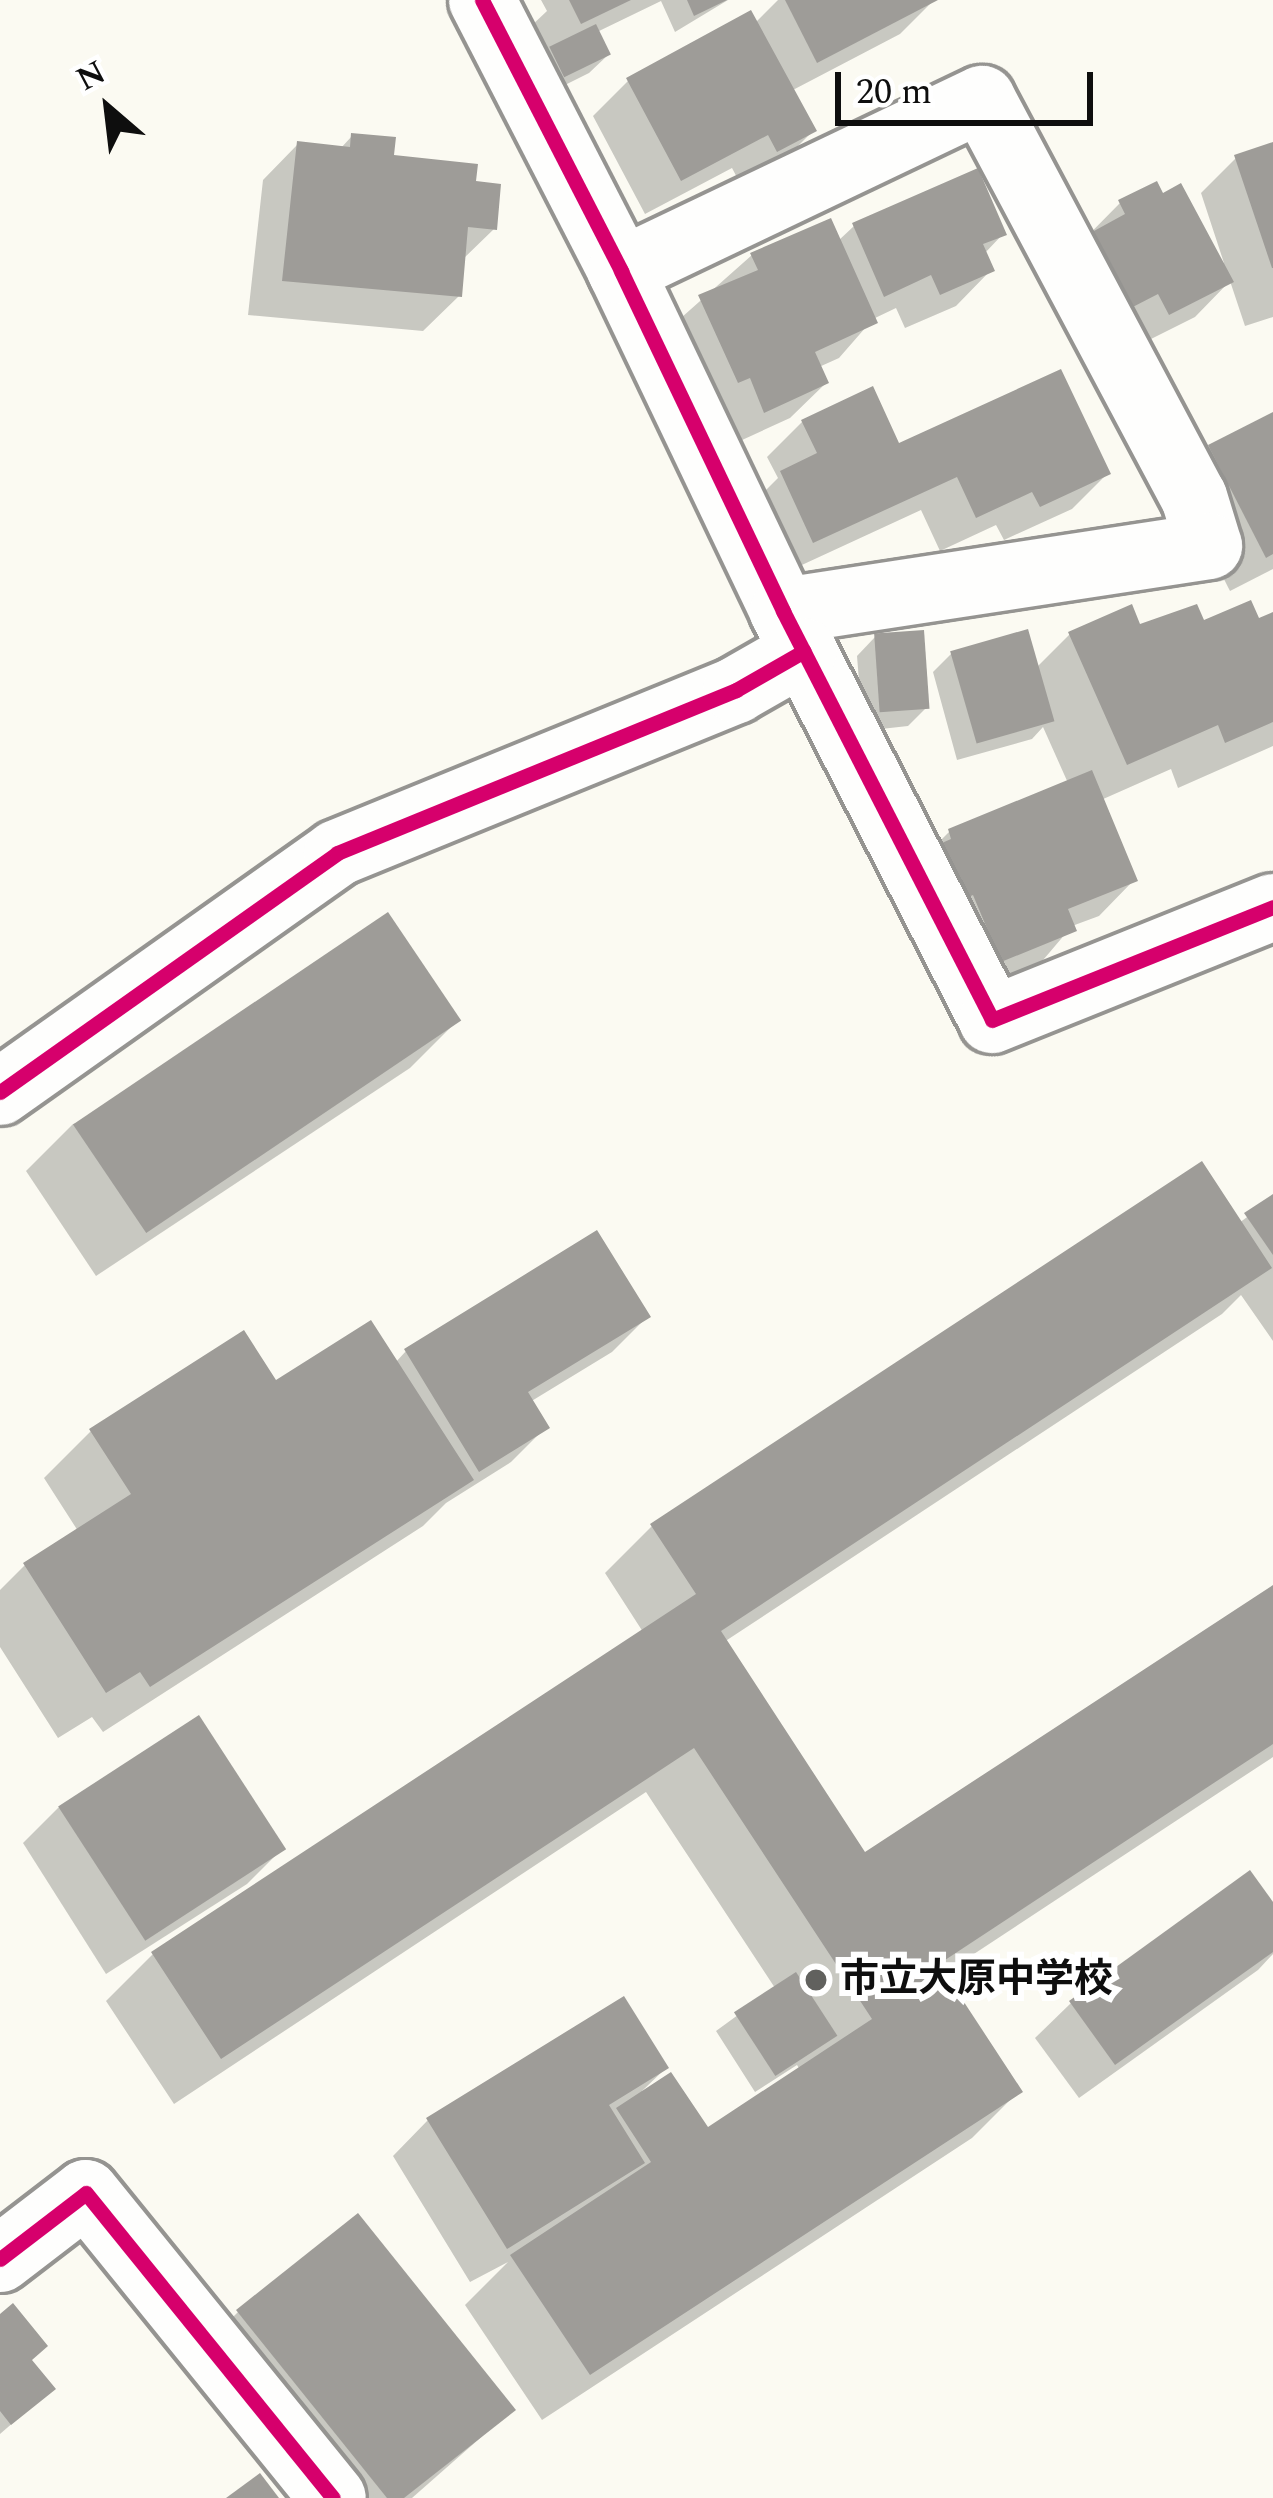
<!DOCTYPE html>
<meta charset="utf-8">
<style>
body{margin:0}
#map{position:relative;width:1273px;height:2498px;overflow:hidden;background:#fbfaf2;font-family:Spectral,"Noto Sans JP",serif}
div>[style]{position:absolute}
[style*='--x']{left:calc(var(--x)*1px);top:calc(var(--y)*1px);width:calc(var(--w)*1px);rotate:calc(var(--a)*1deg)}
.shadow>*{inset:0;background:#0003}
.building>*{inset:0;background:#9e9c98;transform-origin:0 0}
.roads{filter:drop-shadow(3px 0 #959491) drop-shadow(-3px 0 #959491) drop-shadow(0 3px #959491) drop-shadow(0 -3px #959491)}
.minor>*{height:66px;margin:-33px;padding:0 33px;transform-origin:33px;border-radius:33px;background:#fefefd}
.cycleway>*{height:15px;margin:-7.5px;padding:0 7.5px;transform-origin:7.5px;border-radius:7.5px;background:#d6006c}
.dots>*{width:33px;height:33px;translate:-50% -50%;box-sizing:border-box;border:6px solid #fff;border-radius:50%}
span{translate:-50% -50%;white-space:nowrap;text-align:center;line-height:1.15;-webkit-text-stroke:12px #fff;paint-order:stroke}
.poi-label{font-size:39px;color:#0e0e0e;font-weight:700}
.left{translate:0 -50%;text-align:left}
.north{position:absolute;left:48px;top:48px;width:120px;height:120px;-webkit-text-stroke:9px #fff;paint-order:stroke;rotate:332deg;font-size:33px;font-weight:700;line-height:48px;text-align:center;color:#0e0e0e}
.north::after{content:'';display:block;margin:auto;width:42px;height:54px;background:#0e0e0e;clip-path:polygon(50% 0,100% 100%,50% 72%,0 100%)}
.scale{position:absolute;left:835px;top:72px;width:258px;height:54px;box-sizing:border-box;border:6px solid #0e0e0e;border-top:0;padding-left:15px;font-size:36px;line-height:42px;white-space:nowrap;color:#0e0e0e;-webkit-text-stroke:9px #fff;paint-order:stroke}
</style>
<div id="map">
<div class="shadow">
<div style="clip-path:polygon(541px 0,728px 0,675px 32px,661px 1px,597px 32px,608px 55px,589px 73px,547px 94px,530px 27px,547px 11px)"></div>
<div style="clip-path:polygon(778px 0,934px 0,900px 34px,791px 91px,813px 131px,778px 166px,741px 185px,732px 168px,645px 214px,593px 116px,628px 81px,755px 23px)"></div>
<div style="clip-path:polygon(352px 136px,391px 157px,473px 183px,494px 229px,462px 260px,459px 296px,423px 331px,248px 315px,263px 180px,298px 144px,340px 149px)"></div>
<div style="clip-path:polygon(1273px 145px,1273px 317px,1245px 326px,1230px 281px,1195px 317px,1133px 348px,1049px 275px,1120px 203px,1224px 263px,1201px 193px,1236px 158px)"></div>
<div style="clip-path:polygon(854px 226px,1003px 234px,984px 254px,991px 270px,956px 306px,905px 328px,896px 308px,873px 319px,839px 358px,819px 367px,826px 383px,790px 418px,729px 446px,664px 333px,752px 255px,838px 241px)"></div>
<div style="clip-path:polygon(1273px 415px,1273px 569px,1230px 591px,1175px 483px,1210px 447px)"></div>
<div style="clip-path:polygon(802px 422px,898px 447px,1107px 474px,1072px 509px,1004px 540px,996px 525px,940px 551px,921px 510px,778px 576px,747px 509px,778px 478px,767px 457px)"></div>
<div style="clip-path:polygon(1273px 615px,1273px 746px,1178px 788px,1171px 769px,1101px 800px,1134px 880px,1099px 916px,1072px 926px,1038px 966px,965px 995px,914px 867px,949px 832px,1068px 783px,1043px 727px,1032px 739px,957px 760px,933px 672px,951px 654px,1036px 668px,1070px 634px,1258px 622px)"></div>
<div style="clip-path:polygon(875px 637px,927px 707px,908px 726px,863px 731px,857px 656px)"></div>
<div style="clip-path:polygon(457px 1021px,410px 1068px,96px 1276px,26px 1171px,73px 1124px)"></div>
<div style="clip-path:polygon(1273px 1198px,1273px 1341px,1241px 1295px,1222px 1314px,724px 1642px,864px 1856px,1273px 1588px,1273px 1757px,942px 1975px,1019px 2091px,972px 2138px,542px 2420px,465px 2305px,508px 2262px,470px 2282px,393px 2156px,428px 2120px,666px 2068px,642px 2091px,707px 2132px,800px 2070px,797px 2065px,755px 2092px,716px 2031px,775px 1988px,646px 1792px,174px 2104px,106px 2001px,153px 1954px,643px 1632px,605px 1573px,652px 1526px,1239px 1223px)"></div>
<div style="clip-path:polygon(647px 1317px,612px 1352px,530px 1402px,546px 1427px,511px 1462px,446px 1503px,423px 1526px,103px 1732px,92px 1717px,58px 1738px,0 1647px,0 1590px,25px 1565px,78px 1531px,44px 1478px,91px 1431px,275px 1384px,395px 1363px,406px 1351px)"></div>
<div style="clip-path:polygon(198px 1719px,282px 1849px,247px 1884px,106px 1974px,23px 1843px,58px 1808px)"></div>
<div style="clip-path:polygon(1273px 1907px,1273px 1954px,1258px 1970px,1079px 2098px,1035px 2038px,1071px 2003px)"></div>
<div style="clip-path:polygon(238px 2312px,512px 2410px,412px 2498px,303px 2498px,191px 2359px)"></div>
<div style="clip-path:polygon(0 2318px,52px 2389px,0 2434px)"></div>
</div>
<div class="building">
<div style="clip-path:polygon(569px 0,631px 0,581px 24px)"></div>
<div style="clip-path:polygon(687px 0,727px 0,694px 16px)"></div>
<div style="clip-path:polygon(785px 0,938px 0,817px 63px)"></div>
<div style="clip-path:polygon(751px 10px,817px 131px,777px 152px,768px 135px,681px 181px,626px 78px)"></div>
<div style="left:596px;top:24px;width:34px;height:52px;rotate:64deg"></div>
<div style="clip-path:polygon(351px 133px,396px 137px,394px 155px,478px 164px,476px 181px,501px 184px,497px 230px,468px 227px,462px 297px,282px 281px,297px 141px,350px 147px)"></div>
<div style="clip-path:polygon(1273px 142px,1273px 268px,1272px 268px,1234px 155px)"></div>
<div style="clip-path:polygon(978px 168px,1007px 235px,983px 244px,995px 271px,940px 295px,931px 275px,884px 297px,852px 223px)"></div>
<div style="clip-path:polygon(1157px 181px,1163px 193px,1181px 183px,1234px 282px,1169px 315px,1158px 294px,1123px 312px,1083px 237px,1125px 214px,1118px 200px)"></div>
<div style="clip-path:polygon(831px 218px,878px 323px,815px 352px,829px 383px,764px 413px,750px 378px,738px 383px,698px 295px,758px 270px,750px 253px)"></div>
<div style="clip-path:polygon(1061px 369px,1111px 474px,1040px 507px,1032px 492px,976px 518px,957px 477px,813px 543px,780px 471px,817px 453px,801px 420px,873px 386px,899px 443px)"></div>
<div style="clip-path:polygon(1273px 412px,1273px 554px,1266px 558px,1208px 445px)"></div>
<div style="clip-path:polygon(1251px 600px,1259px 618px,1273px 612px,1273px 722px,1225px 743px,1218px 725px,1127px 765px,1068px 632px,1132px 604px,1140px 624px,1197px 604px,1204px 620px)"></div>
<div style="left:1028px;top:629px;width:96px;height:81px;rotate:74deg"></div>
<div style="left:924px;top:630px;width:79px;height:50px;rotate:86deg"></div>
<div style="clip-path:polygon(1092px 770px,1138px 881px,1068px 909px,1077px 931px,1001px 962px,973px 895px,958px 902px,935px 846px,951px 839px,948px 829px)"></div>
<div style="left:388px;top:912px;width:131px;height:380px;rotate:56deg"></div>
<div style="clip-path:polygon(1202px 1161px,1272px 1268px,721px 1631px,865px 1852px,1273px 1585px,1273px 1744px,939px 1964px,1023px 2092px,590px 2375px,510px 2255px,651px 2162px,616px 2108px,671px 2072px,708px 2127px,872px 2019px,694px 1748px,221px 2059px,151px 1952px,696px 1594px,650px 1524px)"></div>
<div style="clip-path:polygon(1273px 1194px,1273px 1255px,1244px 1213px)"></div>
<div style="clip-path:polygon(597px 1230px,651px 1317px,528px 1392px,550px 1428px,479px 1472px,404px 1349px)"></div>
<div style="clip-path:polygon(371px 1320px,474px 1480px,150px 1687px,140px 1672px,106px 1693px,23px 1563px,131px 1494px,89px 1429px,244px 1330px,276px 1380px)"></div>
<div style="left:199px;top:1715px;width:160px;height:168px;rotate:57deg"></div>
<div style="clip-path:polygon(1250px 1870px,1273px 1902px,1273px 1952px,1115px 2065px,1069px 2001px)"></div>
<div style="left:796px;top:1972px;width:76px;height:74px;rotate:57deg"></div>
<div style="clip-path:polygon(624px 1996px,669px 2068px,609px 2105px,645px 2163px,507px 2249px,426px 2118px)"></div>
<div style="clip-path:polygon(358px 2213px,516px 2410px,404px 2498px,387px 2498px,236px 2310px)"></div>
<div style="clip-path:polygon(13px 2303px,48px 2346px,32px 2360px,56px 2389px,11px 2425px,0 2411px,0 2314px)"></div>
<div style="clip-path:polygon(260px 2473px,279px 2498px,226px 2498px)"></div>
</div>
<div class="roads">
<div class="minor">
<div style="--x:482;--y:0;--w:305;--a:62.8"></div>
<div style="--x:621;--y:271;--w:377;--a:64.5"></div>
<div style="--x:783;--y:611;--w:459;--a:62.9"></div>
<div style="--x:992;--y:1020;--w:303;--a:-21.9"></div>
<div style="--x:621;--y:271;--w:400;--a:-25.5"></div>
<div style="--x:982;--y:99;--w:451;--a:62"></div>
<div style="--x:1194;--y:497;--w:51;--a:73"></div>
<div style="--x:1209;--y:546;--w:431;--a:171.3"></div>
<div style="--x:0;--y:1092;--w:413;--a:-35.3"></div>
<div style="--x:337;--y:853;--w:431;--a:-22.2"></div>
<div style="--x:736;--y:690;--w:78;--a:-29.8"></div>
<div style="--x:0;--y:2259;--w:108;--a:-37.5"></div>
<div style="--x:86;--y:2193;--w:392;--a:51"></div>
</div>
</div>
<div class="cycleway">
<div style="--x:482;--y:0;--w:305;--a:62.8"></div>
<div style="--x:621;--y:271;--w:377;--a:64.5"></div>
<div style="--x:783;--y:611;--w:459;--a:62.9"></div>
<div style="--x:992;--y:1020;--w:303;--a:-21.9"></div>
<div style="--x:0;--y:1092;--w:413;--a:-35.3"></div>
<div style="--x:337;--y:853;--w:431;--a:-22.2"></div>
<div style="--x:736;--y:690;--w:78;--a:-29.8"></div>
<div style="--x:0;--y:2259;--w:108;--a:-37.5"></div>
<div style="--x:86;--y:2193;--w:392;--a:51"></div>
</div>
<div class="dots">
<div style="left:816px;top:1980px;background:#61615e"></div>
</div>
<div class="poi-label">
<span class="left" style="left:840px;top:1980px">市立大原中学校</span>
</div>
<div class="north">N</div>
<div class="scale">20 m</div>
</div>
